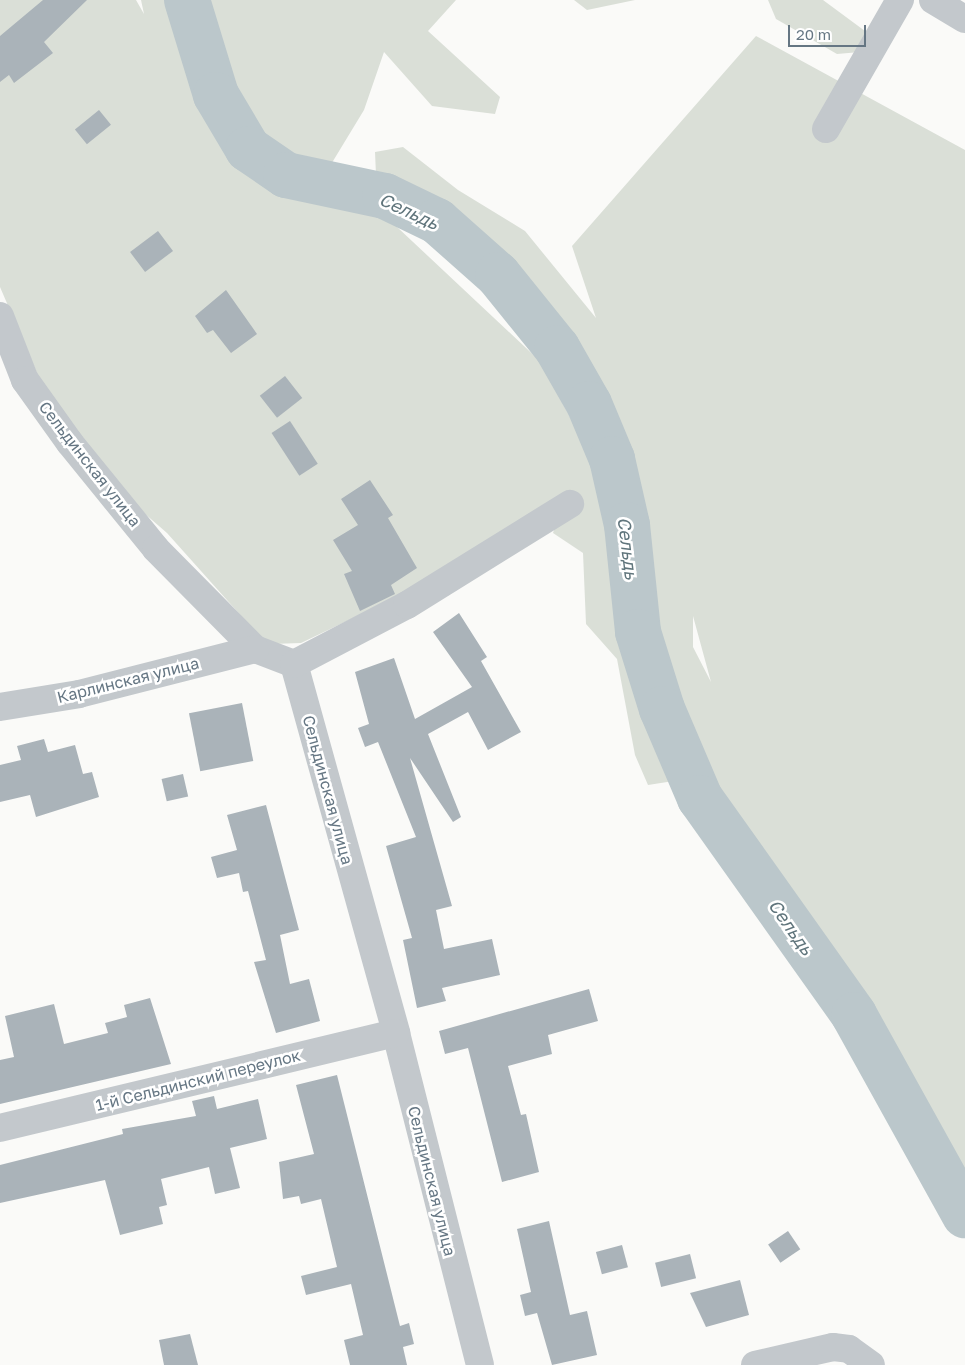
<!DOCTYPE html>
<meta charset="utf-8">
<style>
body{margin:0}
#map{position:relative;width:965px;height:1365px;overflow:hidden;background:#fafaf8;font-family:"Golos Text",sans-serif}
div>[style]{position:absolute}
[style*='--x']{left:calc(var(--x)*1px);top:calc(var(--y)*1px);width:calc(var(--w)*1px);rotate:calc(var(--a)*1deg)}
.green>*{inset:0;background:#dadfd7}
.river>*{height:46px;margin:-23px;padding:0 23px;transform-origin:23px;border-radius:23px;background:#bbc7cb}
.building>*{inset:0;background:#aab3b9;transform-origin:0 0}
.minor>*{height:28px;margin:-14px;padding:0 14px;transform-origin:14px;border-radius:14px;background:#c3c8cc}
span{translate:-50% -50%;white-space:nowrap;text-align:center;line-height:1.15;-webkit-text-stroke:5px #fff;paint-order:stroke}
.street-label{font-size:16px;color:#657683}
.water-label{font-size:18px;color:#60757c;font-style:italic}
.scale{position:absolute;left:788px;top:25px;width:78px;height:22px;box-sizing:border-box;border:2px solid #657683;border-top:0;padding-left:6px;font-size:15px;line-height:18px;white-space:nowrap;color:#657683;-webkit-text-stroke:4px #fff;paint-order:stroke}
</style>
<div id="map">
<div class="green">
<div style="clip-path:polygon(evenodd,0 0,136px 0,144px 14px,141px 0,456px 0,428px 31px,500px 97px,495px 114px,432px 106px,384px 52px,364px 110px,330px 166px,337px 201px,380px 211px,542px 363px,576px 429px,557px 348px,498px 275px,437px 221px,385px 196px,376px 175px,375px 152px,403px 147px,458px 190px,525px 231px,596px 318px,572px 246px,756px 36px,965px 150px,965px 1215px,854px 1015px,700px 798px,680px 780px,648px 785px,635px 755px,617px 659px,586px 624px,583px 553px,553px 533px,565px 496px,422px 585px,301px 643px,272px 644px,261px 638px,167px 533px,144px 513px,74px 429px,40px 380px,0 287px,0 0,693px 616px,711px 682px,693px 647px,693px 616px)"></div>
<div style="clip-path:polygon(574px 0,635px 0,587px 10px)"></div>
<div style="clip-path:polygon(768px 0,823px 0,869px 34px,860px 52px,837px 54px,776px 19px)"></div>
</div>
<div class="river">
<div style="--x:187;--y:0;--w:99;--a:73"></div>
<div style="--x:216;--y:95;--w:63;--a:59.3"></div>
<div style="--x:248;--y:149;--w:46;--a:34.4"></div>
<div style="--x:286;--y:175;--w:101;--a:12"></div>
<div style="--x:385;--y:196;--w:58;--a:25.7"></div>
<div style="--x:437;--y:221;--w:81;--a:41.5"></div>
<div style="--x:498;--y:275;--w:94;--a:51.1"></div>
<div style="--x:557;--y:348;--w:64;--a:60.3"></div>
<div style="--x:589;--y:404;--w:60;--a:67.3"></div>
<div style="--x:612;--y:459;--w:68;--a:77.2"></div>
<div style="--x:627;--y:525;--w:108;--a:84.1"></div>
<div style="--x:638;--y:632;--w:81;--a:72.7"></div>
<div style="--x:662;--y:709;--w:97;--a:66.9"></div>
<div style="--x:700;--y:798;--w:266;--a:54.6"></div>
<div style="--x:854;--y:1015;--w:229;--a:61"></div>
</div>
<div class="building">
<div style="clip-path:polygon(43px 0,87px 0,44px 42px,53px 53px,14px 83px,9px 75px,0 82px,0 36px)"></div>
<div style="left:99px;top:110px;width:19px;height:31px;rotate:51deg"></div>
<div style="left:158px;top:231px;width:25px;height:35px;rotate:53deg"></div>
<div style="clip-path:polygon(226px 290px,257px 334px,231px 353px,213px 330px,207px 333px,195px 316px)"></div>
<div style="left:285px;top:376px;width:28px;height:32px;rotate:52deg"></div>
<div style="left:290px;top:421px;width:51px;height:22px;rotate:57deg"></div>
<div style="clip-path:polygon(370px 480px,393px 515px,388px 518px,417px 568px,391px 585px,395px 594px,360px 611px,344px 574px,352px 571px,333px 540px,358px 525px,341px 499px)"></div>
<div style="clip-path:polygon(459px 613px,487px 657px,481px 661px,521px 732px,488px 750px,468px 712px,428px 734px,461px 817px,453px 822px,410px 758px,452px 906px,436px 910px,444px 949px,492px 939px,500px 975px,442px 988px,446px 1001px,417px 1008px,403px 940px,412px 938px,386px 846px,416px 837px,378px 742px,365px 747px,358px 728px,369px 724px,355px 672px,394px 658px,415px 719px,472px 687px,433px 632px)"></div>
<div style="left:242px;top:703px;width:59px;height:54px;rotate:79deg"></div>
<div style="clip-path:polygon(44px 739px,48px 752px,75px 745px,83px 774px,92px 772px,99px 797px,36px 817px,30px 795px,0 802px,0 765px,21px 760px,17px 746px)"></div>
<div style="left:183px;top:774px;width:23px;height:22px;rotate:77deg"></div>
<div style="clip-path:polygon(266px 805px,299px 930px,280px 935px,290px 984px,309px 979px,320px 1021px,276px 1033px,254px 962px,266px 960px,248px 891px,243px 892px,239px 873px,217px 878px,211px 857px,237px 850px,227px 815px)"></div>
<div style="clip-path:polygon(589px 989px,598px 1021px,548px 1035px,552px 1054px,508px 1066px,521px 1115px,526px 1114px,539px 1172px,502px 1182px,468px 1048px,445px 1054px,439px 1031px)"></div>
<div style="clip-path:polygon(150px 998px,171px 1064px,0 1104px,0 1060px,14px 1057px,5px 1016px,54px 1004px,64px 1044px,108px 1033px,105px 1023px,127px 1017px,124px 1005px)"></div>
<div style="clip-path:polygon(337px 1075px,400px 1326px,409px 1323px,414px 1344px,403px 1347px,407px 1365px,350px 1365px,344px 1340px,363px 1335px,351px 1284px,306px 1295px,301px 1276px,337px 1267px,321px 1199px,301px 1204px,299px 1196px,283px 1199px,279px 1162px,314px 1154px,296px 1085px)"></div>
<div style="clip-path:polygon(214px 1096px,217px 1109px,258px 1099px,267px 1139px,230px 1148px,240px 1188px,215px 1194px,209px 1167px,161px 1179px,167px 1205px,159px 1207px,163px 1224px,120px 1235px,105px 1180px,0 1203px,0 1165px,123px 1134px,122px 1129px,196px 1116px,192px 1101px)"></div>
<div style="clip-path:polygon(549px 1221px,570px 1315px,587px 1311px,597px 1355px,552px 1365px,537px 1313px,525px 1316px,520px 1295px,531px 1292px,517px 1229px)"></div>
<div style="left:788px;top:1231px;width:22px;height:24px;rotate:56deg"></div>
<div style="left:622px;top:1245px;width:23px;height:27px;rotate:75deg"></div>
<div style="left:690px;top:1254px;width:25px;height:36px;rotate:76deg"></div>
<div style="clip-path:polygon(740px 1280px,749px 1315px,706px 1327px,690px 1293px)"></div>
<div style="clip-path:polygon(190px 1334px,198px 1365px,164px 1365px,159px 1340px)"></div>
</div>
<div class="minor">
<div style="--x:933;--y:0;--w:37;--a:31"></div>
<div style="--x:826;--y:129;--w:149;--a:-60.2"></div>
<div style="--x:0;--y:316;--w:69;--a:68.7"></div>
<div style="--x:25;--y:380;--w:77;--a:54.5"></div>
<div style="--x:70;--y:443;--w:136;--a:50.9"></div>
<div style="--x:156;--y:549;--w:141;--a:45.3"></div>
<div style="--x:255;--y:649;--w:42;--a:21"></div>
<div style="--x:294;--y:664;--w:383;--a:74.5"></div>
<div style="--x:396;--y:1033;--w:342;--a:75.8"></div>
<div style="--x:294;--y:664;--w:127;--a:-27.6"></div>
<div style="--x:407;--y:605;--w:192;--a:-31.8"></div>
<div style="--x:0;--y:707;--w:80;--a:-9.3"></div>
<div style="--x:79;--y:694;--w:182;--a:-14.3"></div>
<div style="--x:0;--y:1128;--w:407;--a:-13.5"></div>
<div style="--x:755;--y:1365;--w:80;--a:-13"></div>
<div style="--x:833;--y:1347;--w:16;--a:7"></div>
<div style="--x:849;--y:1349;--w:27;--a:36"></div>
</div>
<div class="street-label">
<span style="left:90px;top:464px;rotate:52deg">Сельдинская улица</span>
<span style="left:128px;top:680px;rotate:-14deg">Карлинская улица</span>
<span style="left:328px;top:790px;rotate:75deg">Сельдинская улица</span>
<span style="left:198px;top:1080px;rotate:-14deg">1-й Сельдинский переулок</span>
<span style="left:432px;top:1181px;rotate:76deg">Сельдинская улица</span>
</div>
<div class="water-label">
<span style="left:409px;top:211px;rotate:25deg">Сельдь</span>
<span style="left:628px;top:548px;rotate:83deg">Сельдь</span>
<span style="left:791px;top:927px;rotate:55deg">Сельдь</span>
</div>
<div class="scale">20 m</div>
</div>
